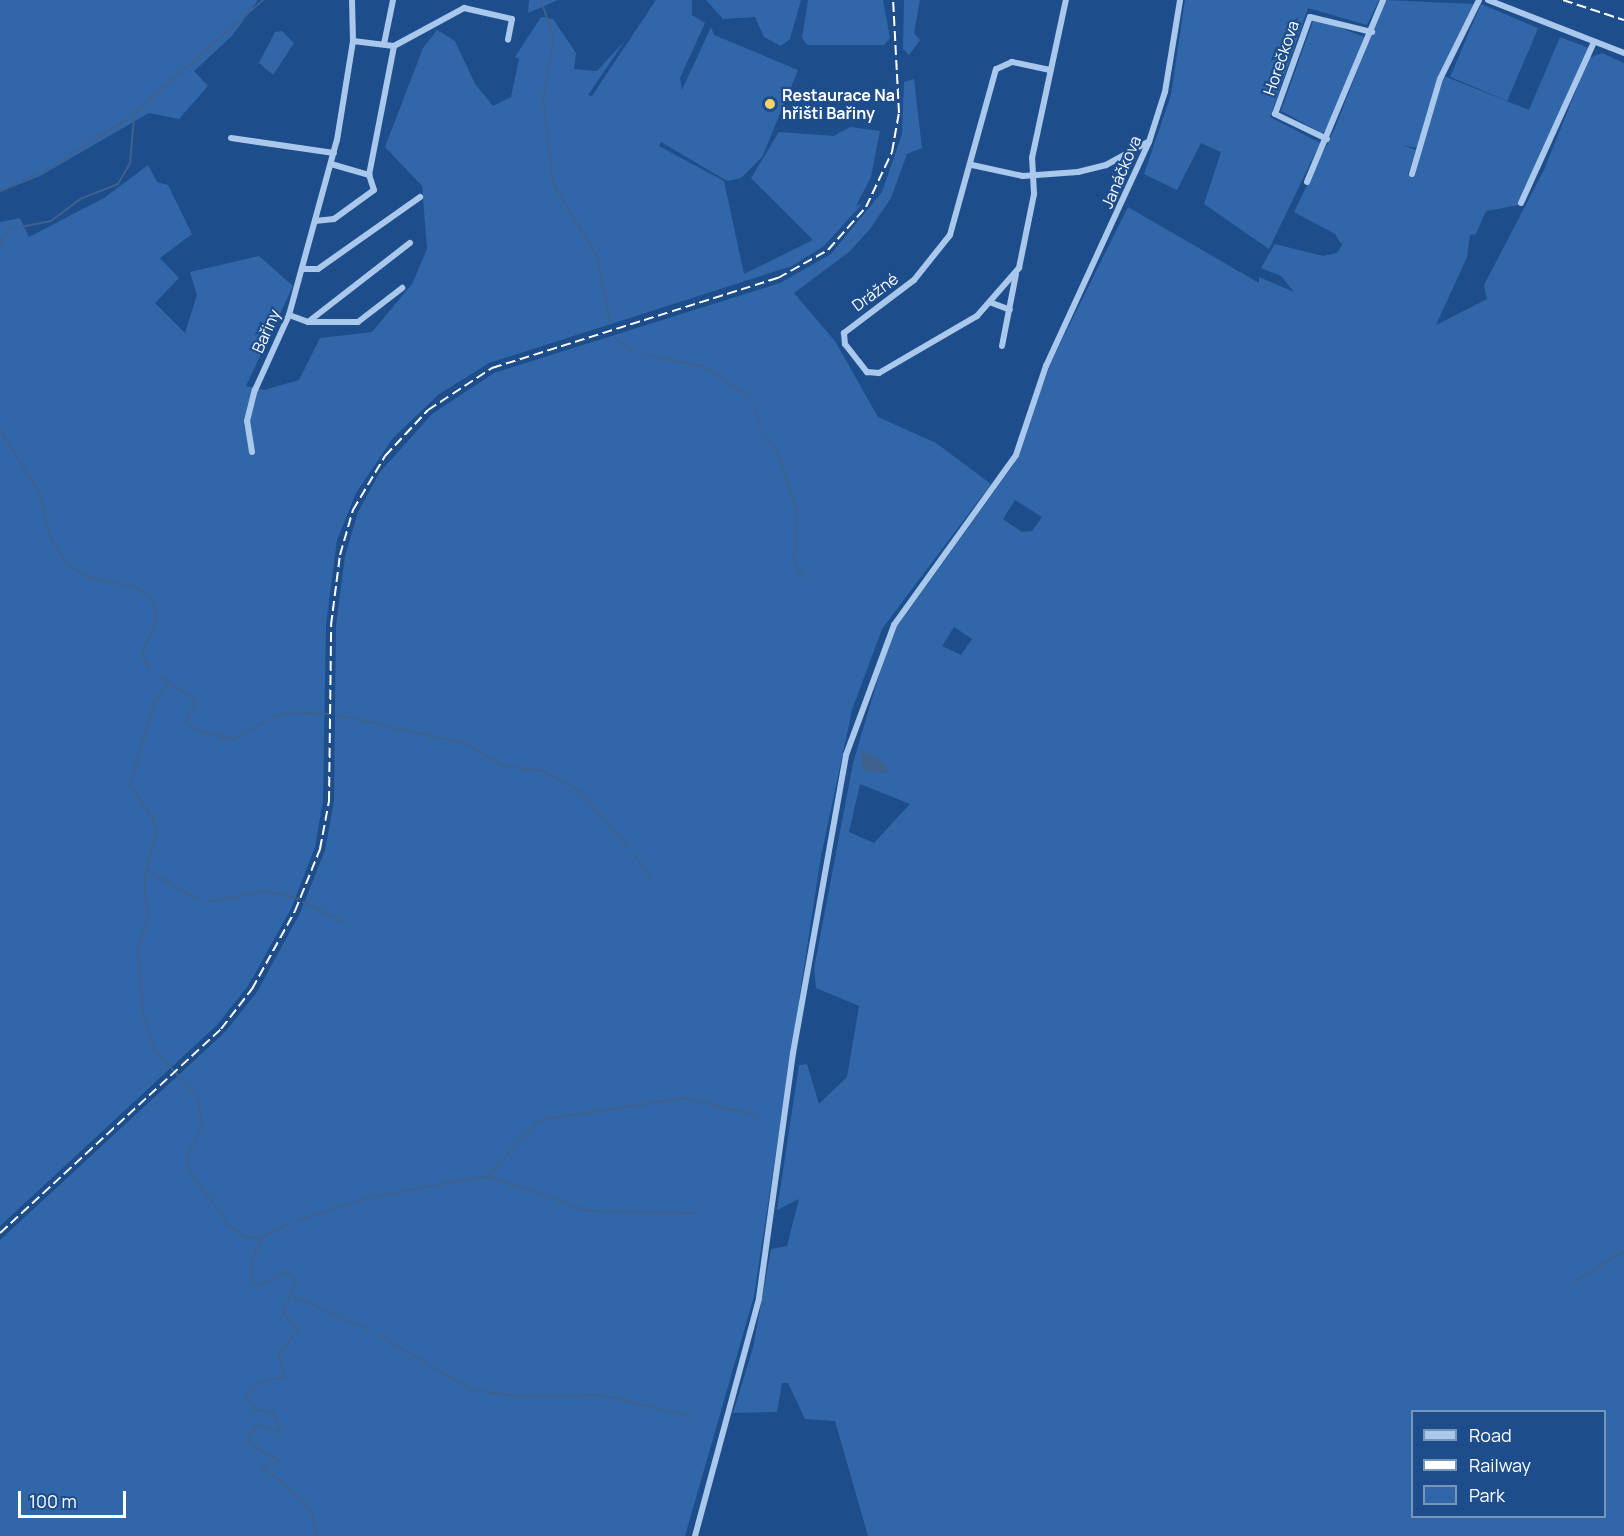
<!DOCTYPE html>
<meta charset="utf-8">
<style>
body{margin:0}
#map{position:relative;width:1624px;height:1536px;overflow:hidden;background:#1d4d8b;font-family:Manrope,sans-serif}
div>[style]{position:absolute}
[style*='--x']{left:calc(var(--x)*1px);top:calc(var(--y)*1px);width:calc(var(--w)*1px);rotate:calc(var(--a)*1deg)}
.green>*{inset:0;background:#3167a9;transform-origin:0 0}
.water>*{inset:0;background:#3e618e}
.stream>*{height:2px;margin:-1px;padding:0 1px;transform-origin:1px;border-radius:1px;background:#3e618e}
.street>*{height:6px;margin:-3px;padding:0 3px;transform-origin:3px;border-radius:3px;background:#a9c8ec}
.rail>*{height:2px;margin-top:-1px;transform-origin:0;background:repeating-linear-gradient(90deg,#fff 0 10px,transparent 0 14.5px)}
.dots>*{width:16px;height:16px;translate:-50% -50%;box-sizing:border-box;border:3px solid #1d4d8b;border-radius:50%}
span{translate:-50% -50%;white-space:nowrap;text-align:center;line-height:1.15;-webkit-text-stroke:4.5px #1d4d8b;paint-order:stroke}
.street-label{font-size:16px;color:#fff}
.poi-label{font-size:16px;color:#fff;font-weight:700}
.left{translate:0 -50%;text-align:left}
.legend{position:absolute;left:1411px;top:1410px;width:195px;height:108px;box-sizing:border-box;background:#1d4d8b;border:2px solid #7794b9;margin:0;padding:8px 10px;list-style:none;font-size:18px;color:#fff}
.legend li{display:flex;align-items:center;gap:12px;height:30px}
.legend b{width:30px;border:2px solid #7794b9}
.scale{position:absolute;left:18px;top:1491px;width:108px;height:27px;box-sizing:border-box;border:3px solid #fff;border-top:0;padding-left:8px;font-size:18px;line-height:21px;white-space:nowrap;color:#fff;-webkit-text-stroke:4px #1d4d8b;paint-order:stroke}
</style>
<div id="map">
<div class="green">
<div style="clip-path:polygon(0 0,258px 0,232px 36px,194px 71px,208px 86px,179px 119px,149px 113px,40px 176px,0 192px)"></div>
<div style="clip-path:polygon(529px 0,558px 0,528px 13px)"></div>
<div style="clip-path:polygon(656px 0,692px 0,692px 15px,705px 23px,680px 78px,682px 90px,711px 27px,714px 35px,798px 70px,762px 157px,741px 178px,727px 181px,661px 142px,659px 146px,724px 181px,744px 274px,813px 240px,751px 178px,779px 132px,834px 136px,850px 127px,880px 131px,871px 177px,856px 206px,862px 204px,824px 246px,792px 266px,489px 363px,438px 395px,393px 438px,356px 493px,337px 540px,326px 625px,323px 801px,315px 847px,291px 909px,248px 986px,217px 1025px,0 1226px,0 222px,20px 218px,29px 237px,104px 198px,148px 165px,157px 182px,168px 185px,192px 234px,160px 258px,179px 278px,155px 303px,185px 333px,197px 295px,190px 272px,259px 256px,293px 286px,246px 386px,264px 390px,299px 380px,320px 338px,372px 332px,412px 284px,427px 249px,422px 186px,385px 147px,423px 48px,437px 30px,455px 41px,475px 84px,493px 106px,511px 97px,519px 59px,515px 57px,541px 17px,553px 19px,576px 53px,574px 69px,597px 71px,624px 42px,588px 95px,592px 96px)"></div>
<div style="clip-path:polygon(706px 0,801px 0,790px 39px,781px 46px,764px 37px,755px 17px,723px 19px)"></div>
<div style="clip-path:polygon(808px 0,883px 0,890px 38px,884px 45px,807px 45px,802px 38px)"></div>
<div style="clip-path:polygon(904px 0,920px 0,914px 33px,920px 40px,909px 55px,903px 49px)"></div>
<div style="clip-path:polygon(1185px 0,1379px 0,1367px 25px,1308px 8px,1270px 117px,1320px 143px,1269px 249px,1204px 204px,1221px 152px,1201px 143px,1177px 190px,1144px 174px,1171px 95px)"></div>
<div style="clip-path:polygon(evenodd,1385px 0,1474px 4px,1437px 80px,1417px 148px,1402px 145px,1416px 150px,1408px 174px,1414px 176px,1444px 76px,1529px 110px,1560px 37px,1589px 48px,1519px 205px,1486px 211px,1476px 234px,1470px 235px,1467px 257px,1436px 325px,1487px 299px,1484px 285px,1544px 170px,1589px 58px,1602px 53px,1624px 63px,1624px 1536px,868px 1536px,835px 1421px,805px 1419px,788px 1383px,782px 1383px,777px 1412px,733px 1413px,753px 1348px,771px 1249px,787px 1246px,799px 1199px,777px 1210px,799px 1065px,807px 1064px,819px 1104px,847px 1077px,859px 1006px,816px 988px,814px 969px,853px 763px,891px 635px,1014px 464px,1051px 362px,1128px 207px,1259px 283px,1259px 277px,1294px 292px,1281px 276px,1261px 268px,1275px 244px,1323px 256px,1337px 253px,1342px 245px,1335px 234px,1294px 212px,1335px 128px,1385px 0,1015px 500px,1042px 517px,1032px 531px,1022px 532px,1003px 519px,1015px 500px,1385px 0,954px 627px,972px 639px,961px 655px,942px 646px,954px 627px,1385px 0,860px 784px,910px 804px,874px 843px,849px 832px,860px 784px,1385px 0,1412px 1412px,1604px 1412px,1604px 1516px,1412px 1516px,1412px 1412px)"></div>
<div style="left:1481px;top:4px;width:62px;height:79px;rotate:23deg"></div>
<div style="clip-path:polygon(1318px 19px,1364px 37px,1329px 129px,1322px 133px,1281px 111px,1313px 21px)"></div>
<div style="clip-path:polygon(282px 31px,294px 43px,273px 75px,259px 63px,275px 32px)"></div>
<div style="clip-path:polygon(914px 79px,922px 148px,907px 154px,891px 198px,870px 229px,849px 252px,794px 293px,835px 341px,878px 417px,936px 443px,991px 484px,882px 629px,852px 710px,821px 856px,754px 1296px,685px 1536px,0 1536px,0 1240px,225px 1032px,257px 992px,300px 913px,325px 850px,334px 801px,336px 625px,345px 556px,358px 512px,380px 472px,432px 414px,494px 373px,780px 283px,831px 254px,882px 192px,902px 134px,904px 82px)"></div>
</div>
<div class="water">
<div style="clip-path:polygon(861px 750px,886px 764px,888px 774px,863px 770px)"></div>
</div>
<div class="stream">
<div style="--x:541;--y:0;--w:41;--a:71.6"></div>
<div style="--x:554;--y:39;--w:60;--a:100.6"></div>
<div style="--x:543;--y:98;--w:87;--a:83.4"></div>
<div style="--x:553;--y:184;--w:84;--a:58.6"></div>
<div style="--x:597;--y:256;--w:67;--a:78.9"></div>
<div style="--x:0;--y:191;--w:47;--a:-23.8"></div>
<div style="--x:43;--y:172;--w:98;--a:-32.1"></div>
<div style="--x:126;--y:120;--w:182;--a:-41.2"></div>
<div style="--x:0;--y:245;--w:18;--a:-61"></div>
<div style="--x:9;--y:229;--w:43;--a:-10.8"></div>
<div style="--x:51;--y:221;--w:36;--a:-37"></div>
<div style="--x:80;--y:199;--w:41;--a:-21.5"></div>
<div style="--x:118;--y:184;--w:24;--a:-60"></div>
<div style="--x:130;--y:163;--w:47;--a:-85.1"></div>
<div style="--x:615;--y:338;--w:22;--a:36"></div>
<div style="--x:645;--y:355;--w:59;--a:10.7"></div>
<div style="--x:703;--y:366;--w:55;--a:34"></div>
<div style="--x:755;--y:408;--w:19;--a:74"></div>
<div style="--x:0;--y:430;--w:73;--a:57.8"></div>
<div style="--x:39;--y:492;--w:42;--a:76.3"></div>
<div style="--x:49;--y:533;--w:35;--a:61"></div>
<div style="--x:66;--y:564;--w:26;--a:31"></div>
<div style="--x:88;--y:577;--w:49;--a:11.8"></div>
<div style="--x:136;--y:587;--w:22;--a:36"></div>
<div style="--x:154;--y:600;--w:19;--a:81"></div>
<div style="--x:157;--y:619;--w:38;--a:113"></div>
<div style="--x:142;--y:654;--w:17;--a:62"></div>
<div style="--x:765;--y:436;--w:21;--a:53"></div>
<div style="--x:778;--y:453;--w:62;--a:72.1"></div>
<div style="--x:797;--y:512;--w:51;--a:93.4"></div>
<div style="--x:794;--y:563;--w:17;--a:57"></div>
<div style="--x:160;--y:677;--w:9;--a:32"></div>
<div style="--x:168;--y:682;--w:26;--a:122"></div>
<div style="--x:154;--y:704;--w:84;--a:106.7"></div>
<div style="--x:130;--y:784;--w:42;--a:56.7"></div>
<div style="--x:153;--y:819;--w:14;--a:78"></div>
<div style="--x:156;--y:833;--w:48;--a:104.6"></div>
<div style="--x:144;--y:879;--w:39;--a:84"></div>
<div style="--x:148;--y:918;--w:32;--a:108"></div>
<div style="--x:138;--y:948;--w:68;--a:85.8"></div>
<div style="--x:143;--y:1016;--w:36;--a:71"></div>
<div style="--x:155;--y:1050;--w:64;--a:48.1"></div>
<div style="--x:198;--y:1098;--w:29;--a:82"></div>
<div style="--x:202;--y:1127;--w:36;--a:117"></div>
<div style="--x:186;--y:1159;--w:14;--a:73"></div>
<div style="--x:190;--y:1172;--w:66;--a:53.7"></div>
<div style="--x:229;--y:1225;--w:20;--a:37"></div>
<div style="--x:245;--y:1237;--w:16;--a:4"></div>
<div style="--x:261;--y:1238;--w:29;--a:110"></div>
<div style="--x:251;--y:1265;--w:17;--a:83"></div>
<div style="--x:253;--y:1282;--w:7;--a:27"></div>
<div style="--x:259;--y:1285;--w:31;--a:-25"></div>
<div style="--x:287;--y:1272;--w:13;--a:45"></div>
<div style="--x:296;--y:1281;--w:35;--a:112"></div>
<div style="--x:283;--y:1313;--w:23;--a:47"></div>
<div style="--x:299;--y:1330;--w:30;--a:131"></div>
<div style="--x:279;--y:1353;--w:25;--a:78"></div>
<div style="--x:284;--y:1377;--w:27;--a:167"></div>
<div style="--x:258;--y:1383;--w:18;--a:131"></div>
<div style="--x:246;--y:1397;--w:16;--a:55"></div>
<div style="--x:255;--y:1410;--w:19;--a:6"></div>
<div style="--x:274;--y:1412;--w:21;--a:73"></div>
<div style="--x:280;--y:1432;--w:23;--a:-160"></div>
<div style="--x:258;--y:1424;--w:16;--a:128"></div>
<div style="--x:248;--y:1437;--w:7;--a:82"></div>
<div style="--x:249;--y:1444;--w:37;--a:29"></div>
<div style="--x:281;--y:1462;--w:19;--a:168"></div>
<div style="--x:262;--y:1466;--w:51;--a:40.2"></div>
<div style="--x:301;--y:1499;--w:20;--a:53"></div>
<div style="--x:313;--y:1515;--w:21;--a:82"></div>
<div style="--x:168;--y:682;--w:33;--a:33"></div>
<div style="--x:196;--y:700;--w:23;--a:115"></div>
<div style="--x:186;--y:721;--w:16;--a:40"></div>
<div style="--x:198;--y:731;--w:37;--a:13"></div>
<div style="--x:234;--y:739;--w:36;--a:-30"></div>
<div style="--x:338;--y:715;--w:132;--a:12.7"></div>
<div style="--x:467;--y:744;--w:42;--a:31.4"></div>
<div style="--x:503;--y:766;--w:40;--a:7.1"></div>
<div style="--x:543;--y:771;--w:40;--a:28"></div>
<div style="--x:578;--y:790;--w:74;--a:48.3"></div>
<div style="--x:271;--y:718;--w:22;--a:-16"></div>
<div style="--x:292;--y:712;--w:37;--a:3"></div>
<div style="--x:634;--y:855;--w:28;--a:52"></div>
<div style="--x:147;--y:870;--w:59;--a:30.5"></div>
<div style="--x:206;--y:902;--w:62;--a:-10.2"></div>
<div style="--x:267;--y:891;--w:33;--a:14"></div>
<div style="--x:303;--y:902;--w:48;--a:26"></div>
<div style="--x:487;--y:1176;--w:107;--a:19.1"></div>
<div style="--x:588;--y:1211;--w:108;--a:1.1"></div>
<div style="--x:297;--y:1220;--w:83;--a:-16.9"></div>
<div style="--x:376;--y:1196;--w:113;--a:-10.2"></div>
<div style="--x:487;--y:1176;--w:77;--a:-46.6"></div>
<div style="--x:540;--y:1120;--w:145;--a:-8.7"></div>
<div style="--x:683;--y:1098;--w:75;--a:13.1"></div>
<div style="--x:262;--y:1237;--w:30;--a:-26"></div>
<div style="--x:1575;--y:1281;--w:57;--a:-31.5"></div>
<div style="--x:294;--y:1297;--w:81;--a:23.4"></div>
<div style="--x:379;--y:1335;--w:108;--a:30.6"></div>
<div style="--x:472;--y:1390;--w:44;--a:7.8"></div>
<div style="--x:516;--y:1396;--w:86;--a:-0.7"></div>
<div style="--x:602;--y:1395;--w:89;--a:13.7"></div>
</div>
<div class="street">
<div style="--x:1488;--y:0;--w:146;--a:21.3"></div>
<div style="--x:353;--y:41;--w:41;--a:7"></div>
<div style="--x:394;--y:46;--w:80;--a:-28.5"></div>
<div style="--x:464;--y:8;--w:49;--a:12.9"></div>
<div style="--x:512;--y:19;--w:21;--a:101"></div>
<div style="--x:384;--y:44;--w:45;--a:-78.4"></div>
<div style="--x:1050;--y:70;--w:39;--a:-168"></div>
<div style="--x:1012;--y:62;--w:17;--a:156"></div>
<div style="--x:996;--y:69;--w:172;--a:105.5"></div>
<div style="--x:950;--y:235;--w:58;--a:128.7"></div>
<div style="--x:914;--y:280;--w:88;--a:142.9"></div>
<div style="--x:844;--y:333;--w:11;--a:85"></div>
<div style="--x:845;--y:344;--w:36;--a:52"></div>
<div style="--x:867;--y:372;--w:12;--a:5"></div>
<div style="--x:879;--y:373;--w:113;--a:-30.2"></div>
<div style="--x:977;--y:316;--w:64;--a:-48.8"></div>
<div style="--x:1019;--y:268;--w:76;--a:-78.5"></div>
<div style="--x:1034;--y:194;--w:36;--a:-93"></div>
<div style="--x:1032;--y:158;--w:162;--a:-77.9"></div>
<div style="--x:231;--y:138;--w:104;--a:8.3"></div>
<div style="--x:1327;--y:139;--w:58;--a:-154.3"></div>
<div style="--x:1275;--y:114;--w:103;--a:-70.2"></div>
<div style="--x:1310;--y:17;--w:64;--a:13.6"></div>
<div style="--x:331;--y:164;--w:40;--a:16"></div>
<div style="--x:972;--y:165;--w:52;--a:12.2"></div>
<div style="--x:1023;--y:176;--w:55;--a:-4.2"></div>
<div style="--x:1078;--y:172;--w:29;--a:-14"></div>
<div style="--x:1106;--y:165;--w:48;--a:-28.7"></div>
<div style="--x:1412;--y:174;--w:99;--a:-73.6"></div>
<div style="--x:1440;--y:79;--w:88;--a:-63.7"></div>
<div style="--x:1307;--y:182;--w:197;--a:-67.3"></div>
<div style="--x:1521;--y:203;--w:177;--a:-65.6"></div>
<div style="--x:315;--y:221;--w:19;--a:-6"></div>
<div style="--x:334;--y:219;--w:49;--a:-35.9"></div>
<div style="--x:374;--y:190;--w:16;--a:-108"></div>
<div style="--x:369;--y:175;--w:131;--a:-79"></div>
<div style="--x:302;--y:269;--w:16;--a:0"></div>
<div style="--x:318;--y:269;--w:125;--a:-35.2"></div>
<div style="--x:992;--y:303;--w:19;--a:21"></div>
<div style="--x:289;--y:315;--w:20;--a:20"></div>
<div style="--x:308;--y:322;--w:129;--a:-37.8"></div>
<div style="--x:309;--y:322;--w:49;--a:0"></div>
<div style="--x:358;--y:322;--w:56;--a:-37.7"></div>
<div style="--x:1002;--y:346;--w:73;--a:-79"></div>
<div style="--x:252;--y:452;--w:31;--a:-99"></div>
<div style="--x:247;--y:421;--w:32;--a:-76"></div>
<div style="--x:255;--y:390;--w:82;--a:-65.6"></div>
<div style="--x:289;--y:315;--w:181;--a:-74.7"></div>
<div style="--x:337;--y:140;--w:100;--a:-80.8"></div>
<div style="--x:353;--y:41;--w:41;--a:-91.4"></div>
<div style="--x:695;--y:1536;--w:246;--a:-74.9"></div>
<div style="--x:759;--y:1298;--w:247;--a:-82.1"></div>
<div style="--x:793;--y:1053;--w:303;--a:-79.9"></div>
<div style="--x:846;--y:755;--w:139;--a:-69.7"></div>
<div style="--x:894;--y:625;--w:209;--a:-54.3"></div>
<div style="--x:1016;--y:455;--w:94;--a:-71.4"></div>
<div style="--x:1046;--y:366;--w:247;--a:-65.3"></div>
<div style="--x:1149;--y:142;--w:52;--a:-72.3"></div>
<div style="--x:1165;--y:92;--w:93;--a:-80.7"></div>
</div>
<div class="rail">
<div style="--x:1563;--y:0;--w:64;--a:18.2"></div>
<div style="--x:0;--y:1233;--w:301;--a:-42.7"></div>
<div style="--x:221;--y:1029;--w:51;--a:-52.2"></div>
<div style="--x:252;--y:989;--w:89;--a:-61.1"></div>
<div style="--x:295;--y:911;--w:67;--a:-68"></div>
<div style="--x:320;--y:849;--w:49;--a:-79.4"></div>
<div style="--x:329;--y:801;--w:176;--a:-89.3"></div>
<div style="--x:331;--y:625;--w:71;--a:-82.7"></div>
<div style="--x:340;--y:555;--w:47;--a:-73.9"></div>
<div style="--x:353;--y:510;--w:63;--a:-59.3"></div>
<div style="--x:385;--y:456;--w:63;--a:-46.9"></div>
<div style="--x:428;--y:410;--w:77;--a:-33.3"></div>
<div style="--x:492;--y:368;--w:300;--a:-17.5"></div>
<div style="--x:778;--y:278;--w:57;--a:-29.2"></div>
<div style="--x:828;--y:250;--w:57;--a:-48.5"></div>
<div style="--x:866;--y:207;--w:61;--a:-64.7"></div>
<div style="--x:892;--y:152;--w:40;--a:-80"></div>
<div style="--x:899;--y:113;--w:113;--a:-93"></div>
</div>
<div class="dots">
<div style="left:770px;top:104px;background:#fbd168"></div>
</div>
<div class="street-label">
<span style="left:1281px;top:58px;rotate:-71deg">Horečkova</span>
<span style="left:1121px;top:172px;rotate:-67deg">Janáčkova</span>
<span style="left:875px;top:292px;rotate:-36deg">Drážné</span>
<span style="left:266px;top:331px;rotate:-66deg">Bařiny</span>
</div>
<div class="poi-label">
<span class="left" style="left:782px;top:104px">Restaurace Na<br>hřišti Bařiny</span>
</div>
<ul class="legend">
<li><b style="height:8px;background:#a9c8ec"></b>Road</li>
<li><b style="height:8px;background:#fff"></b>Railway</li>
<li><b style="height:16px;background:#3167a9"></b>Park</li>
</ul>
<div class="scale">100 m</div>
</div>
